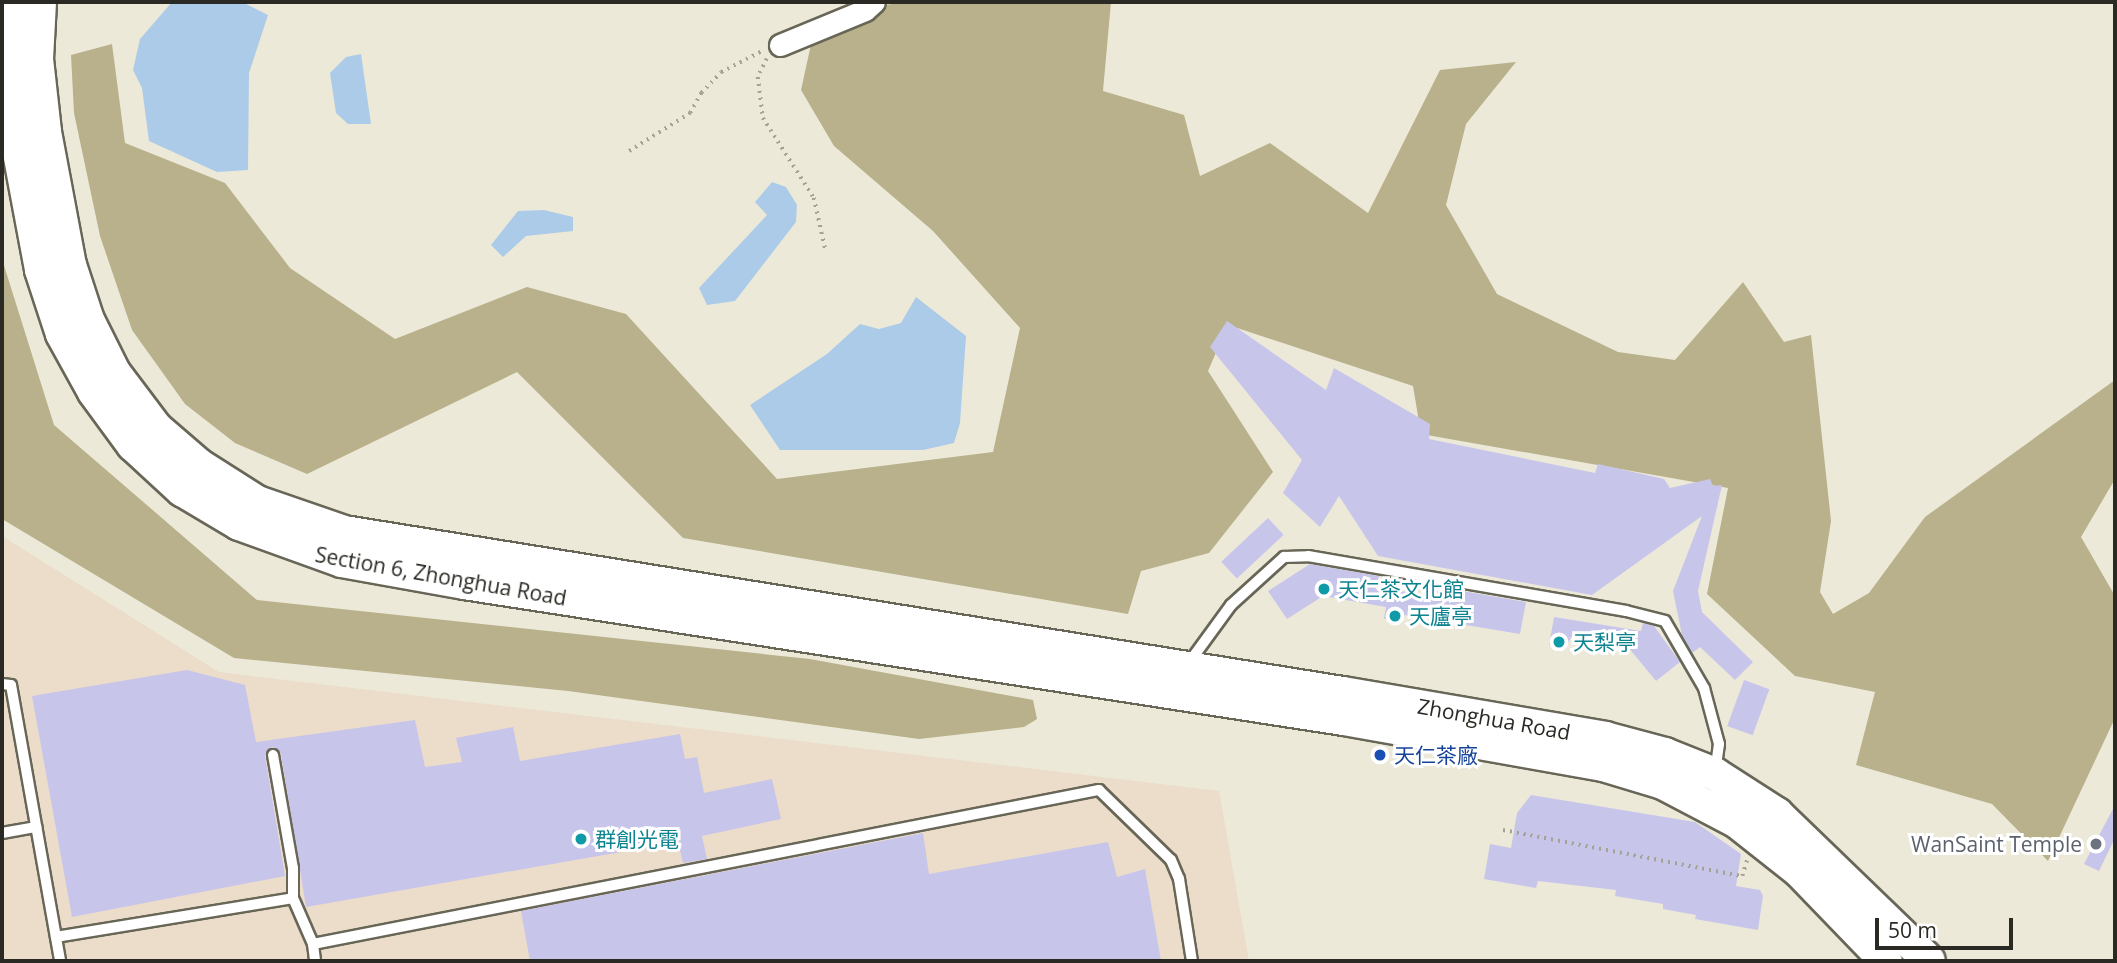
<!DOCTYPE html>
<meta charset="utf-8">
<style>
body{margin:0}
#map{position:relative;width:2117px;height:963px;overflow:hidden;background:#ece9d9;font-family:"Open Sans","Noto Sans TC",sans-serif}
div>[style]{position:absolute}
[style*='--x']{left:calc(var(--x)*1px);top:calc(var(--y)*1px);width:calc(var(--w)*1px);rotate:calc(var(--a)*1deg)}
.industrial>*{inset:0;background:#ecdcca}
.forest>*{inset:0;background:#b8b18b}
.water>*{inset:0;background:#accbe8}
.building>*{inset:0;background:#c8c5eb;transform-origin:0 0}
.path>*{height:3.5px;margin-top:-1.75px;transform-origin:0;background:repeating-linear-gradient(90deg,#a4a295 0 2px,transparent 0 7px)}
.roads{filter:drop-shadow(2px 0 #686657) drop-shadow(-2px 0 #686657) drop-shadow(0 2px #686657) drop-shadow(0 -2px #686657)}
.service>*{height:10px;margin:-5px;padding:0 5px;transform-origin:5px;border-radius:5px;background:#fff}
.minor>*{height:21px;margin:-10.5px;padding:0 10.5px;transform-origin:10.5px;border-radius:10.5px;background:#fff}
.primary>*{height:32px;margin:-16px;padding:0 16px;transform-origin:16px;border-radius:16px;background:#fff}
.dots>*{width:19px;height:19px;translate:-50% -50%;box-sizing:border-box;border:4px solid #fff;border-radius:50%}
span{translate:-50% -50%;white-space:nowrap;text-align:center;line-height:1.15;-webkit-text-stroke:6px #fff;paint-order:stroke}
.street-label{font-size:21px;color:#2a2923}
.culture-label{font-size:21px;color:#0d838f}
.left{translate:0 -50%;text-align:left}
.transit-label{font-size:21px;color:#164399}
.worship-label{font-size:21px;color:#5b616d}
.right{translate:-100% -50%;text-align:right}
.frame{position:absolute;inset:0;border:4px solid #2a2923;pointer-events:none}
.scale{position:absolute;left:1875px;top:918px;width:138px;height:32px;box-sizing:border-box;border:4px solid #2a2923;border-top:0;padding-left:9px;font-size:21px;line-height:24px;white-space:nowrap;color:#2a2923;-webkit-text-stroke:5px #fff;paint-order:stroke}
</style>
<div id="map">
<div class="industrial">
<div style="clip-path:polygon(2px 536px,219px 672px,1219px 791px,1249px 961px,2px 961px)"></div>
</div>
<div class="forest">
<div style="clip-path:polygon(903px 2px,1111px 2px,1103px 91px,1184px 115px,1200px 176px,1270px 143px,1368px 213px,1440px 70px,1516px 62px,1466px 124px,1446px 205px,1497px 294px,1618px 352px,1675px 360px,1743px 282px,1784px 342px,1811px 335px,1831px 521px,1820px 592px,1833px 614px,1869px 593px,1925px 517px,2115px 380px,2115px 479px,2081px 537px,2115px 596px,2115px 718px,2048px 861px,1992px 804px,1856px 765px,1875px 692px,1795px 676px,1707px 594px,1728px 488px,1421px 434px,1413px 386px,1228px 325px,1208px 371px,1273px 472px,1209px 553px,1141px 571px,1128px 614px,683px 538px,517px 372px,307px 474px,235px 443px,185px 404px,132px 330px,100px 236px,74px 113px,71px 55px,112px 44px,125px 143px,225px 183px,290px 268px,395px 339px,527px 287px,626px 314px,777px 479px,993px 452px,1020px 328px,933px 231px,834px 146px,801px 90px,817px 17px)"></div>
<div style="clip-path:polygon(2px 259px,54px 425px,257px 600px,810px 659px,1033px 700px,1037px 719px,1024px 727px,919px 739px,568px 691px,234px 658px,2px 519px)"></div>
</div>
<div class="water">
<div style="clip-path:polygon(172px 2px,242px 2px,268px 15px,249px 73px,248px 170px,217px 172px,149px 141px,142px 88px,133px 70px,140px 39px)"></div>
<div style="clip-path:polygon(361px 54px,371px 124px,348px 124px,336px 113px,330px 73px,346px 57px)"></div>
<div style="clip-path:polygon(772px 182px,786px 187px,797px 205px,796px 222px,735px 301px,707px 305px,699px 288px,767px 215px,755px 202px)"></div>
<div style="clip-path:polygon(544px 210px,573px 217px,573px 231px,526px 236px,503px 257px,491px 245px,518px 211px)"></div>
<div style="clip-path:polygon(916px 297px,966px 336px,960px 423px,954px 443px,923px 450px,780px 450px,750px 405px,827px 354px,860px 324px,879px 329px,901px 323px)"></div>
</div>
<div class="building">
<div style="clip-path:polygon(1227px 321px,1326px 390px,1334px 368px,1430px 424px,1429px 439px,1595px 473px,1598px 464px,1664px 479px,1670px 488px,1710px 479px,1713px 486px,1722px 485px,1698px 591px,1702px 612px,1753px 662px,1735px 680px,1700px 647px,1692px 653px,1682px 635px,1673px 591px,1702px 516px,1592px 595px,1378px 556px,1339px 496px,1320px 527px,1283px 493px,1302px 460px,1210px 347px)"></div>
<div style="left:1268px;top:518px;width:23px;height:64px;rotate:47deg"></div>
<div style="clip-path:polygon(1310px 564px,1379px 576px,1377px 587px,1431px 596px,1433px 586px,1526px 602px,1520px 634px,1405px 615px,1402px 623px,1393px 625px,1384px 618px,1386px 607px,1323px 596px,1287px 619px,1268px 591px)"></div>
<div style="clip-path:polygon(1554px 617px,1641px 631px,1643px 623px,1654px 626px,1680px 662px,1656px 681px,1628px 647px,1571px 637px,1566px 649px,1558px 652px,1549px 645px)"></div>
<div style="clip-path:polygon(187px 670px,245px 685px,256px 742px,415px 720px,425px 767px,462px 762px,456px 738px,513px 727px,520px 761px,680px 734px,685px 759px,697px 757px,704px 793px,772px 779px,781px 819px,702px 836px,707px 859px,683px 863px,678px 842px,306px 907px,281px 754px,272px 747px,265px 756px,285px 876px,72px 917px,32px 696px)"></div>
<div style="left:1744px;top:680px;width:27px;height:49px;rotate:20deg"></div>
<div style="clip-path:polygon(1531px 795px,1695px 822px,1741px 854px,1736px 886px,1760px 890px,1763px 896px,1758px 930px,1695px 919px,1696px 915px,1663px 909px,1663px 904px,1615px 896px,1616px 890px,1538px 881px,1536px 888px,1484px 879px,1490px 844px,1511px 848px,1517px 813px)"></div>
<div style="clip-path:polygon(2115px 805px,2115px 838px,2099px 871px,2084px 864px)"></div>
<div style="clip-path:polygon(923px 833px,929px 874px,1108px 842px,1117px 877px,1145px 869px,1161px 961px,530px 961px,521px 911px)"></div>
</div>
<div class="path">
<div style="--x:767;--y:59;--w:20;--a:117"></div>
<div style="--x:758;--y:77;--w:41;--a:83"></div>
<div style="--x:763;--y:118;--w:95;--a:57.5"></div>
<div style="--x:814;--y:198;--w:55;--a:77.5"></div>
<div style="--x:629;--y:151;--w:72;--a:-31.9"></div>
<div style="--x:690;--y:113;--w:23;--a:-61"></div>
<div style="--x:701;--y:93;--w:29;--a:-46"></div>
<div style="--x:721;--y:72;--w:46;--a:-27.1"></div>
<div style="--x:1503;--y:830;--w:243;--a:10.9"></div>
<div style="--x:1742;--y:876;--w:17;--a:-73"></div>
</div>
<div class="roads">
<div class="service">
<div style="--x:1188;--y:664;--w:73;--a:-53.9"></div>
<div style="--x:1231;--y:605;--w:72;--a:-42.2"></div>
<div style="--x:1284;--y:557;--w:24;--a:-2"></div>
<div style="--x:1308;--y:556;--w:323;--a:9.8"></div>
<div style="--x:1626;--y:611;--w:40;--a:14.4"></div>
<div style="--x:1665;--y:621;--w:78;--a:59.8"></div>
<div style="--x:1704;--y:688;--w:58;--a:75"></div>
<div style="--x:1719;--y:744;--w:27;--a:98"></div>
<div style="--x:2;--y:684;--w:9;--a:6"></div>
<div style="--x:11;--y:685;--w:280;--a:79.9"></div>
<div style="--x:273;--y:755;--w:115;--a:80"></div>
<div style="--x:293;--y:868;--w:30;--a:90"></div>
<div style="--x:293;--y:898;--w:50;--a:66.5"></div>
<div style="--x:313;--y:944;--w:17;--a:83"></div>
<div style="--x:2;--y:833;--w:35;--a:-10"></div>
<div style="--x:56;--y:937;--w:240;--a:-9.3"></div>
<div style="--x:313;--y:944;--w:801;--a:-11.09"></div>
<div style="--x:1099;--y:790;--w:100;--a:44.2"></div>
<div style="--x:1171;--y:860;--w:21;--a:67"></div>
<div style="--x:1179;--y:879;--w:83;--a:81"></div>
</div>
<div class="minor">
<div style="--x:780;--y:45;--w:92;--a:-22.4"></div>
<div style="--x:865;--y:10;--w:12;--a:-42"></div>
</div>
<div class="primary">
<div style="--x:13;--y:2;--w:59;--a:92.9"></div>
<div style="--x:10;--y:61;--w:75;--a:85.4"></div>
<div style="--x:16;--y:136;--w:136;--a:79.4"></div>
<div style="--x:41;--y:270;--w:67;--a:71.8"></div>
<div style="--x:62;--y:334;--w:66;--a:61.1"></div>
<div style="--x:94;--y:392;--w:66;--a:53.7"></div>
<div style="--x:133;--y:445;--w:67;--a:42.6"></div>
<div style="--x:182;--y:490;--w:66;--a:30.8"></div>
<div style="--x:239;--y:524;--w:109;--a:19.8"></div>
<div style="--x:342;--y:561;--w:124;--a:10.2"></div>
<div style="--x:464;--y:583;--w:890;--a:8.79"></div>
<div style="--x:1344;--y:719;--w:263;--a:10.1"></div>
<div style="--x:1603;--y:765;--w:63;--a:16.7"></div>
<div style="--x:1663;--y:783;--w:84;--a:27.8"></div>
<div style="--x:1737;--y:822;--w:79;--a:38.3"></div>
<div style="--x:1799;--y:871;--w:125;--a:46"></div>
<div style="--x:40;--y:2;--w:57;--a:93"></div>
<div style="--x:37;--y:59;--w:73;--a:83.7"></div>
<div style="--x:45;--y:132;--w:135;--a:79.4"></div>
<div style="--x:70;--y:265;--w:58;--a:71.9"></div>
<div style="--x:88;--y:320;--w:58;--a:63.4"></div>
<div style="--x:114;--y:372;--w:70;--a:53.1"></div>
<div style="--x:156;--y:428;--w:57;--a:40.7"></div>
<div style="--x:199;--y:465;--w:69;--a:32.5"></div>
<div style="--x:257;--y:502;--w:92;--a:19"></div>
<div style="--x:344;--y:532;--w:1012;--a:9.16"></div>
<div style="--x:1343;--y:693;--w:266;--a:9.7"></div>
<div style="--x:1605;--y:738;--w:62;--a:14.9"></div>
<div style="--x:1665;--y:754;--w:54;--a:21.8"></div>
<div style="--x:1715;--y:774;--w:74;--a:32.8"></div>
<div style="--x:1777;--y:814;--w:211;--a:44"></div>
</div>
</div>
<div class="dots">
<div style="left:1324px;top:589px;background:#0f9aa8"></div>
<div style="left:1395px;top:616px;background:#0f9aa8"></div>
<div style="left:1559px;top:642px;background:#0f9aa8"></div>
<div style="left:1380px;top:755px;background:#1a4fb4"></div>
<div style="left:581px;top:839px;background:#0f9aa8"></div>
<div style="left:2096px;top:844px;background:#6b7280"></div>
</div>
<div class="street-label">
<span style="left:441px;top:576px;rotate:10deg">Section 6, Zhonghua Road</span>
<span style="left:1494px;top:719px;rotate:10deg">Zhonghua Road</span>
</div>
<div class="culture-label">
<span class="left" style="left:1338px;top:589px">天仁茶文化館</span>
<span class="left" style="left:1409px;top:616px">天廬亭</span>
<span class="left" style="left:1573px;top:642px">天梨亭</span>
<span class="left" style="left:595px;top:839px">群創光電</span>
</div>
<div class="transit-label">
<span class="left" style="left:1394px;top:755px">天仁茶廠</span>
</div>
<div class="worship-label">
<span class="right" style="left:2082px;top:844px">WanSaint Temple</span>
</div>
<div class="frame"></div>
<div class="scale">50 m</div>
</div>
